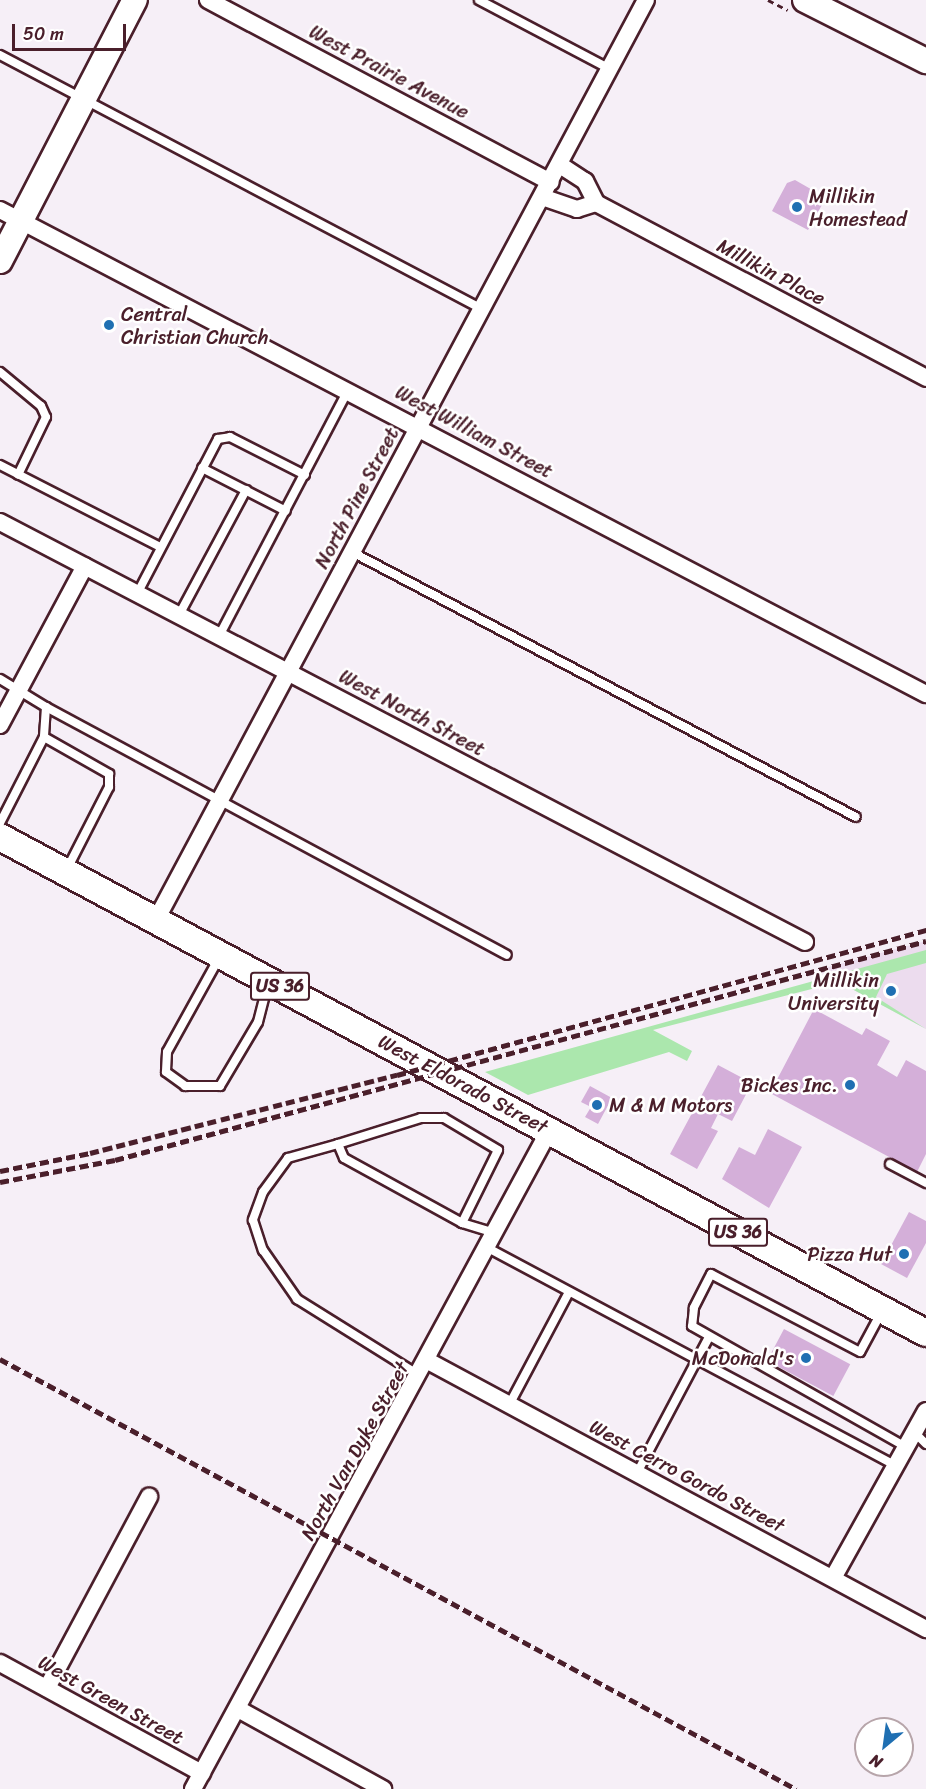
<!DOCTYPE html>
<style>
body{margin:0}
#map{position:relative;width:926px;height:1789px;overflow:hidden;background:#f6eff7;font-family:Sriracha,sans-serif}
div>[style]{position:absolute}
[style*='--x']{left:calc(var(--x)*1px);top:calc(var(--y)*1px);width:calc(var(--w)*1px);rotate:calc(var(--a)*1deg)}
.built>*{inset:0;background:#ecdcee}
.green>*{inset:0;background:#abe7ad}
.building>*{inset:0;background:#d4afd9;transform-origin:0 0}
.path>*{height:3px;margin-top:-1.5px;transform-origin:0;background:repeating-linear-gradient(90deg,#4a1f2b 0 6px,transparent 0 10.5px)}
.roads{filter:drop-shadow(2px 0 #4a1f2b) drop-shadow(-2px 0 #4a1f2b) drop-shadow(0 2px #4a1f2b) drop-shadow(0 -2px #4a1f2b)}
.lane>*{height:8px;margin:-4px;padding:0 4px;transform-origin:4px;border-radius:4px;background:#fff}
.street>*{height:16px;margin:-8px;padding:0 8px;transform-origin:8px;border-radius:8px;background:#fff}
.secondary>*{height:24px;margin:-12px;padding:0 12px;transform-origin:12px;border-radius:12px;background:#fff}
.primary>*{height:26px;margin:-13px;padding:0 13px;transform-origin:13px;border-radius:13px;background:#fff}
.rail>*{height:4.5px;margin-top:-2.25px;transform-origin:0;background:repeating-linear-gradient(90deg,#4a1f2b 0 9px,transparent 0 13.5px)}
.dots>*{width:16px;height:16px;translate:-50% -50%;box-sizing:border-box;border:3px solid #fff;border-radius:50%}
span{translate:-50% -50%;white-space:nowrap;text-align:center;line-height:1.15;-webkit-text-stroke:5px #fff;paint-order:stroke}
.shield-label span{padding:2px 4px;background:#fff;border:2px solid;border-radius:4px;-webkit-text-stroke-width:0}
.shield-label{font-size:18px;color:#4a1f2b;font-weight:700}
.street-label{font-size:20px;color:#4a1f2b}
.poi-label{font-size:20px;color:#4a1f2b}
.left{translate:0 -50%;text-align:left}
.right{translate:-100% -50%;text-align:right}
.north{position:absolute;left:854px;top:1717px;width:60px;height:60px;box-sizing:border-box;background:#fff;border:2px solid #b7a5aa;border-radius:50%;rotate:209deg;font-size:16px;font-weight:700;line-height:24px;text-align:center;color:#4a1f2b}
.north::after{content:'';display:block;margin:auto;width:21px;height:27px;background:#1f6fb2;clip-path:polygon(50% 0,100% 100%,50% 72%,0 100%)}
.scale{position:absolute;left:12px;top:24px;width:114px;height:27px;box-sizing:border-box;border:3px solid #4a1f2b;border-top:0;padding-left:8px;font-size:18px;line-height:21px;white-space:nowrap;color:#4a1f2b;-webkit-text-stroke:4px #fff;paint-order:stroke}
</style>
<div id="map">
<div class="built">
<div style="clip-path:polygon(926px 941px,926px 1029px,817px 970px)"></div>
</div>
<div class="green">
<div style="clip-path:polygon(926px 950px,926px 963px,887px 974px,876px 997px,926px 1029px,839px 982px,653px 1030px,692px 1051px,687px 1061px,669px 1052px,528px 1095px,485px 1072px)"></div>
</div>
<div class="building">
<div style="clip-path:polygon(795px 180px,816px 192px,812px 197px,823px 203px,808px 230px,772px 211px,787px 183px)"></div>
<div style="clip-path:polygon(814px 1009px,862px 1035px,866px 1028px,890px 1041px,877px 1065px,897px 1077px,906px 1060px,926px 1071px,926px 1154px,917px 1172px,770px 1093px)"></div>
<div style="clip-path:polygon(718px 1065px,752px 1083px,732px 1121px,718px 1114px,711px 1128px,718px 1131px,697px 1169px,670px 1154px)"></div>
<div style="clip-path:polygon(590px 1086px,612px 1098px,598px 1124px,585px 1117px,591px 1107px,581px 1102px)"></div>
<div style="clip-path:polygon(768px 1129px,802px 1147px,769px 1208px,722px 1179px,739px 1147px,755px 1155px)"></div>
<div style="clip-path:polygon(909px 1212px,926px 1221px,926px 1243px,907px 1278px,881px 1264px)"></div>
<div style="left:784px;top:1329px;width:75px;height:36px;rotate:28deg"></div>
</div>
<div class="path">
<div style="--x:768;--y:0;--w:22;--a:27"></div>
</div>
<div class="roads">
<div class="lane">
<div style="--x:479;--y:0;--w:148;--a:27.8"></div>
<div style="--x:0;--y:55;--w:545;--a:27.79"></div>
<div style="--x:0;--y:372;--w:53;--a:39.7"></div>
<div style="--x:41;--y:406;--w:12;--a:66"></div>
<div style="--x:46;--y:417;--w:64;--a:115.8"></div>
<div style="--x:0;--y:465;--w:180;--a:27.1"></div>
<div style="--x:202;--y:468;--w:94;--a:27.1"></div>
<div style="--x:352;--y:552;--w:569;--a:27.74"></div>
<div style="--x:137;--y:594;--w:175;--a:-62.4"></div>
<div style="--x:218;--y:439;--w:12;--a:-9"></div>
<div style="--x:230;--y:437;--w:84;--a:26.9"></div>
<div style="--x:179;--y:615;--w:142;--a:-61.8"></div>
<div style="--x:219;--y:636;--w:278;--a:-62.3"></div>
<div style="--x:0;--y:679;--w:54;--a:31.3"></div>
<div style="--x:46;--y:707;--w:30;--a:94"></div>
<div style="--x:44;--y:737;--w:75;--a:29.6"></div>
<div style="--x:109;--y:774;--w:13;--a:90"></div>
<div style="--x:109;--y:787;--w:92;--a:117.1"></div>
<div style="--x:46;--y:707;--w:523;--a:28.28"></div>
<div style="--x:0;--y:823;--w:97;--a:-62.9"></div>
<div style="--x:219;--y:958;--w:107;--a:119"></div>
<div style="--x:167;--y:1052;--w:20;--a:93"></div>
<div style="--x:166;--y:1072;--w:24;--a:36"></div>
<div style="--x:185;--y:1086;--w:35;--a:0"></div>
<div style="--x:220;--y:1086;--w:74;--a:-59.3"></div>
<div style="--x:258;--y:1022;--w:40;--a:-75.6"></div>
<div style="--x:338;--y:1144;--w:52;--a:164.4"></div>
<div style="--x:288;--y:1158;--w:42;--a:126.3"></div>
<div style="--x:263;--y:1192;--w:30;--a:110"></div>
<div style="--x:253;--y:1220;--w:32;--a:72"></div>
<div style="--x:263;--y:1250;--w:60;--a:55.2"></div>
<div style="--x:297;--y:1299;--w:145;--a:32"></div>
<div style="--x:890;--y:1164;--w:41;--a:27.8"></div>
<div style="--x:462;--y:1223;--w:81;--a:-63.7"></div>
<div style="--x:498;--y:1150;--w:63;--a:-149.3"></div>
<div style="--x:444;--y:1118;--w:23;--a:180"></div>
<div style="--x:421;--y:1118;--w:87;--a:162.6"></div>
<div style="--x:338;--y:1144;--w:15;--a:67"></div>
<div style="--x:344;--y:1158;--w:135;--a:28.8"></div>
<div style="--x:462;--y:1223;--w:34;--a:17"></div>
<div style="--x:488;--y:1248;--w:463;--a:28.1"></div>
<div style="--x:881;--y:1313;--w:44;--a:118.3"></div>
<div style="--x:860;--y:1352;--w:168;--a:-152.4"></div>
<div style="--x:711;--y:1274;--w:38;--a:117"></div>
<div style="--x:694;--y:1308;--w:18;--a:96"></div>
<div style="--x:692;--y:1326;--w:246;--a:29.5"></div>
<div style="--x:509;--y:1405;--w:128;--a:-62"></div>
<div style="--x:914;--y:1432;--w:17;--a:45"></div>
<div style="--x:637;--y:1473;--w:152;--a:-62.1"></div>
</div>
<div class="street">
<div style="--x:208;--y:0;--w:388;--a:28"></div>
<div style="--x:560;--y:165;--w:30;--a:33"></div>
<div style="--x:585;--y:181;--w:25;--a:63"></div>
<div style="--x:542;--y:197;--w:37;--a:19"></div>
<div style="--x:577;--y:209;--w:20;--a:-18"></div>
<div style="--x:596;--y:203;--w:374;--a:27.9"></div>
<div style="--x:0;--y:210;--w:1045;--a:27.6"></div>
<div style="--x:0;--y:522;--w:908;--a:27.55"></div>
<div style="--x:0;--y:725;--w:180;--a:-61.9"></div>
<div style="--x:156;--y:920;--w:1042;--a:-61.96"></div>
<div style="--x:428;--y:1361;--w:566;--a:28.29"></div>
<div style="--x:833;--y:1578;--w:191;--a:-60.9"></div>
<div style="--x:0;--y:1663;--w:230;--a:28.6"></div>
<div style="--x:47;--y:1688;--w:217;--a:-61.9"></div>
<div style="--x:238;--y:1709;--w:166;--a:28.9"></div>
<div style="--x:193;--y:1789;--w:748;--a:-61.59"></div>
</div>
<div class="secondary">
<div style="--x:805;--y:0;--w:136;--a:26.8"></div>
<div style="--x:0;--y:261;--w:294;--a:-62.7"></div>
</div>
<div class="primary">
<div style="--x:0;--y:837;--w:1050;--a:28.18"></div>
</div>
</div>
<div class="rail">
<div style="--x:0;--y:1171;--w:92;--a:-11.3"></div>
<div style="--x:90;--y:1153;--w:317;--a:-14.3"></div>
<div style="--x:397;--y:1075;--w:549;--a:-15.33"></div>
<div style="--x:0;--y:1182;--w:117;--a:-10.8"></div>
<div style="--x:115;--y:1160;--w:840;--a:-15.11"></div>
<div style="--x:0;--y:1359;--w:905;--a:28.38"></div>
</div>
<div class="dots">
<div style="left:797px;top:207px;background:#1f6fb2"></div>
<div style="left:109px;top:325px;background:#1f6fb2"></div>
<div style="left:891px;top:991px;background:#1f6fb2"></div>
<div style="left:850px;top:1085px;background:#1f6fb2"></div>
<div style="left:597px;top:1105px;background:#1f6fb2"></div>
<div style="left:904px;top:1254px;background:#1f6fb2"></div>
<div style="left:806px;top:1358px;background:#1f6fb2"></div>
</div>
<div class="shield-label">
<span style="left:280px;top:986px">US 36</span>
<span style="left:738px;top:1232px">US 36</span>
</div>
<div class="street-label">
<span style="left:389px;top:72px;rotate:28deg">West Prairie Avenue</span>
<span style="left:771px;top:272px;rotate:28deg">Millikin Place</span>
<span style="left:474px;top:432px;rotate:28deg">West William Street</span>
<span style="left:357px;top:498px;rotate:-62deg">North Pine Street</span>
<span style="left:412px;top:713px;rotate:28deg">West North Street</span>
<span style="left:463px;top:1084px;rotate:28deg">West Eldorado Street</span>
<span style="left:355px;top:1451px;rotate:-61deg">North Van Dyke Street</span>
<span style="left:687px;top:1476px;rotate:28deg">West Cerro Gordo Street</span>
<span style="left:111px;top:1700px;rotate:29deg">West Green Street</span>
</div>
<div class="poi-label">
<span class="left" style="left:809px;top:208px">Millikin<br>Homestead</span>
<span class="left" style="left:121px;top:326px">Central<br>Christian Church</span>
<span class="right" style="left:879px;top:992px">Millikin<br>University</span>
<span class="right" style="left:838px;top:1085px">Bickes Inc.</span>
<span class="left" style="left:609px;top:1105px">M &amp; M Motors</span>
<span class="right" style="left:892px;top:1254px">Pizza Hut</span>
<span class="right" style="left:794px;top:1358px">McDonald's</span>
</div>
<div class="north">N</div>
<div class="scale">50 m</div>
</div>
